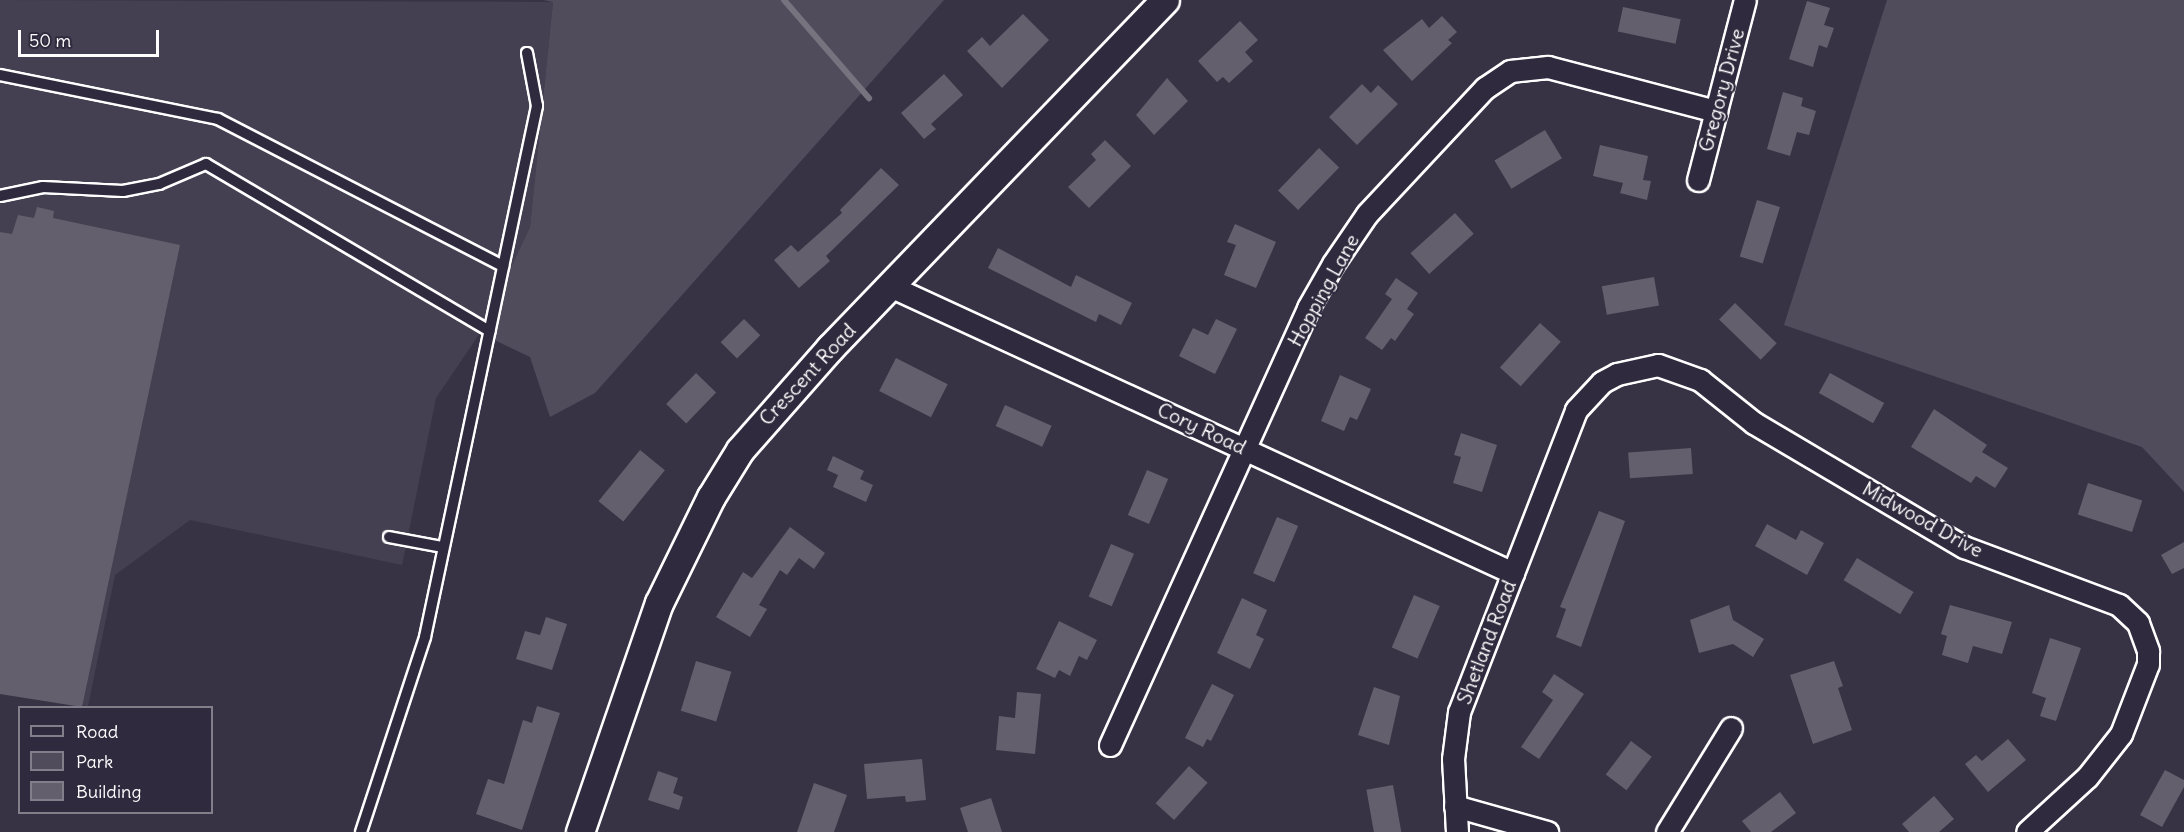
<!DOCTYPE html>
<style>
body{margin:0}
#map{position:relative;width:2184px;height:832px;overflow:hidden;background:#373345;font-family:Delius,sans-serif}
div>[style]{position:absolute}
[style*='--x']{left:calc(var(--x)*1px);top:calc(var(--y)*1px);width:calc(var(--w)*1px);rotate:calc(var(--a)*1deg)}
.built>*{inset:0;background:#444051}
.green>*{inset:0;background:#514c5c}
.stream>*{height:6px;margin:-3px;padding:0 3px;transform-origin:3px;border-radius:3px;background:#76737f}
.building>*{inset:0;background:#635f6d;transform-origin:0 0}
.roads{filter:drop-shadow(2px 0 #fff) drop-shadow(-2px 0 #fff) drop-shadow(0 2px #fff) drop-shadow(0 -2px #fff)}
.service>*{height:10px;margin:-5px;padding:0 5px;transform-origin:5px;border-radius:5px;background:#2f2a3d}
.minor>*{height:21px;margin:-10.5px;padding:0 10.5px;transform-origin:10.5px;border-radius:10.5px;background:#2f2a3d}
.tertiary>*{height:27px;margin:-13.5px;padding:0 13.5px;transform-origin:13.5px;border-radius:13.5px;background:#2f2a3d}
span{translate:-50% -50%;white-space:nowrap;text-align:center;line-height:1.15;-webkit-text-stroke:4.5px #2f2a3d;paint-order:stroke}
.street-label{font-size:20px;color:#fff}
.legend{position:absolute;left:18px;top:706px;width:195px;height:108px;box-sizing:border-box;background:#2f2a3d;border:2px solid #827f8b;margin:0;padding:8px 10px;list-style:none;font-size:18px;color:#fff}
.legend li{display:flex;align-items:center;gap:12px;height:30px}
.legend b{width:30px;border:2px solid #827f8b}
.scale{position:absolute;left:18px;top:30px;width:141px;height:27px;box-sizing:border-box;border:3px solid #fff;border-top:0;padding-left:8px;font-size:18px;line-height:21px;white-space:nowrap;color:#fff;-webkit-text-stroke:4px #2f2a3d;paint-order:stroke}
</style>
<div id="map">
<div class="built">
<div style="clip-path:polygon(0 0,553px 2px,530px 227px,480px 333px,436px 398px,402px 565px,190px 520px,115px 575px,88px 706px,0 688px)"></div>
</div>
<div class="green">
<div style="clip-path:polygon(543px 0,944px 0,595px 393px,550px 417px,530px 357px,480px 333px,530px 227px,553px 2px)"></div>
<div style="clip-path:polygon(1887px 0,2184px 0,2184px 492px,2142px 447px,1784px 325px)"></div>
</div>
<div class="stream">
<div style="--x:784;--y:0;--w:130;--a:49.1"></div>
</div>
<div class="building">
<div style="clip-path:polygon(1807px 1px,1830px 8px,1824px 25px,1834px 28px,1827px 48px,1819px 45px,1813px 67px,1789px 59px)"></div>
<div style="left:1623px;top:7px;width:59px;height:25px;rotate:12deg"></div>
<div style="clip-path:polygon(1023px 14px,1049px 40px,1002px 88px,967px 51px,982px 37px,990px 46px)"></div>
<div style="clip-path:polygon(1442px 16px,1457px 32px,1448px 40px,1452px 43px,1412px 81px,1383px 50px,1422px 19px,1429px 28px)"></div>
<div style="clip-path:polygon(1240px 21px,1258px 40px,1245px 52px,1253px 61px,1229px 83px,1223px 77px,1217px 82px,1198px 61px)"></div>
<div style="clip-path:polygon(944px 74px,963px 95px,931px 124px,936px 129px,924px 139px,901px 113px)"></div>
<div style="clip-path:polygon(1167px 78px,1188px 101px,1154px 135px,1136px 115px)"></div>
<div style="clip-path:polygon(1362px 84px,1371px 93px,1378px 85px,1398px 104px,1357px 145px,1329px 117px)"></div>
<div style="clip-path:polygon(1783px 92px,1803px 98px,1801px 106px,1816px 111px,1809px 135px,1797px 132px,1790px 156px,1767px 149px)"></div>
<div style="left:1545px;top:130px;width:33px;height:59px;rotate:59deg"></div>
<div style="clip-path:polygon(1105px 140px,1131px 166px,1089px 208px,1068px 187px,1096px 160px,1091px 154px)"></div>
<div style="clip-path:polygon(1600px 145px,1648px 156px,1643px 180px,1651px 181px,1647px 200px,1620px 193px,1623px 183px,1593px 176px)"></div>
<div style="left:1319px;top:148px;width:28px;height:59px;rotate:44deg"></div>
<div style="clip-path:polygon(881px 168px,899px 185px,826px 256px,830px 261px,799px 288px,774px 260px,791px 245px,798px 252px,842px 213px,840px 210px)"></div>
<div style="left:1757px;top:200px;width:24px;height:59px;rotate:17deg"></div>
<div style="clip-path:polygon(37px 207px,54px 211px,53px 218px,180px 245px,82px 707px,0 694px,0 232px,12px 234px,18px 215px,34px 218px)"></div>
<div style="left:1455px;top:213px;width:28px;height:60px;rotate:48deg"></div>
<div style="clip-path:polygon(1235px 224px,1276px 242px,1256px 288px,1224px 275px,1236px 245px,1227px 242px)"></div>
<div style="clip-path:polygon(998px 248px,1071px 287px,1076px 275px,1132px 303px,1121px 325px,1099px 314px,1096px 322px,988px 268px)"></div>
<div style="left:1654px;top:277px;width:29px;height:53px;rotate:80deg"></div>
<div style="clip-path:polygon(1396px 278px,1418px 293px,1407px 309px,1414px 314px,1395px 341px,1391px 338px,1382px 350px,1365px 338px,1392px 299px,1385px 294px)"></div>
<div style="left:1735px;top:303px;width:58px;height:23px;rotate:44deg"></div>
<div style="left:744px;top:319px;width:23px;height:33px;rotate:45deg"></div>
<div style="clip-path:polygon(1216px 319px,1237px 329px,1215px 374px,1179px 356px,1193px 328px,1208px 335px)"></div>
<div style="left:1540px;top:323px;width:28px;height:60px;rotate:42deg"></div>
<div style="left:896px;top:358px;width:58px;height:37px;rotate:27deg"></div>
<div style="left:696px;top:373px;width:28px;height:43px;rotate:44deg"></div>
<div style="left:1830px;top:373px;width:62px;height:23px;rotate:29deg"></div>
<div style="clip-path:polygon(1340px 375px,1371px 389px,1357px 420px,1350px 417px,1344px 431px,1321px 421px)"></div>
<div style="left:1005px;top:405px;width:51px;height:23px;rotate:24deg"></div>
<div style="clip-path:polygon(1934px 409px,1987px 445px,1982px 452px,2008px 468px,1995px 488px,1976px 476px,1971px 483px,1911px 447px)"></div>
<div style="clip-path:polygon(1461px 433px,1497px 445px,1482px 492px,1453px 483px,1461px 457px,1454px 455px)"></div>
<div style="left:1691px;top:448px;width:26px;height:63px;rotate:86deg"></div>
<div style="left:640px;top:450px;width:32px;height:66px;rotate:39deg"></div>
<div style="clip-path:polygon(833px 456px,864px 471px,860px 479px,873px 485px,866px 502px,833px 487px,838px 475px,827px 470px)"></div>
<div style="left:1147px;top:470px;width:23px;height:49px;rotate:23deg"></div>
<div style="left:2088px;top:483px;width:57px;height:33px;rotate:18deg"></div>
<div style="clip-path:polygon(1599px 511px,1625px 521px,1581px 647px,1556px 637px,1566px 609px,1560px 607px)"></div>
<div style="left:1277px;top:517px;width:23px;height:61px;rotate:23deg"></div>
<div style="clip-path:polygon(1767px 524px,1796px 540px,1801px 530px,1824px 543px,1807px 575px,1755px 546px)"></div>
<div style="clip-path:polygon(790px 527px,825px 553px,814px 569px,799px 558px,787px 575px,780px 570px,759px 605px,767px 609px,750px 637px,716px 617px,743px 572px,752px 578px)"></div>
<div style="clip-path:polygon(2184px 542px,2184px 568px,2172px 574px,2161px 555px)"></div>
<div style="left:1111px;top:544px;width:25px;height:57px;rotate:23deg"></div>
<div style="left:1857px;top:558px;width:66px;height:26px;rotate:31deg"></div>
<div style="left:1414px;top:595px;width:28px;height:57px;rotate:23deg"></div>
<div style="clip-path:polygon(1242px 598px,1267px 610px,1256px 635px,1264px 639px,1250px 669px,1217px 653px)"></div>
<div style="clip-path:polygon(1729px 605px,1733px 620px,1764px 639px,1753px 657px,1733px 644px,1699px 653px,1690px 620px)"></div>
<div style="clip-path:polygon(1950px 605px,2012px 622px,2002px 654px,1973px 646px,1968px 663px,1942px 655px,1947px 636px,1941px 634px)"></div>
<div style="clip-path:polygon(546px 617px,567px 624px,552px 670px,516px 659px,525px 631px,540px 635px)"></div>
<div style="clip-path:polygon(1059px 621px,1097px 640px,1087px 660px,1079px 656px,1070px 676px,1059px 670px,1055px 678px,1036px 669px)"></div>
<div style="clip-path:polygon(2050px 638px,2081px 648px,2056px 721px,2040px 716px,2046px 698px,2032px 693px)"></div>
<div style="left:696px;top:661px;width:37px;height:52px;rotate:17deg"></div>
<div style="clip-path:polygon(1834px 661px,1843px 686px,1838px 688px,1852px 730px,1813px 744px,1790px 675px)"></div>
<div style="clip-path:polygon(1554px 674px,1584px 694px,1539px 759px,1521px 747px,1553px 700px,1542px 692px)"></div>
<div style="clip-path:polygon(1212px 684px,1234px 695px,1211px 741px,1207px 739px,1203px 747px,1185px 738px)"></div>
<div style="clip-path:polygon(1374px 687px,1400px 696px,1389px 745px,1358px 735px)"></div>
<div style="clip-path:polygon(1017px 692px,1041px 694px,1035px 754px,996px 750px,999px 716px,1015px 718px)"></div>
<div style="clip-path:polygon(537px 706px,560px 713px,522px 830px,476px 814px,488px 779px,504px 784px,523px 720px,532px 723px)"></div>
<div style="clip-path:polygon(2008px 739px,2026px 760px,1988px 792px,1965px 764px,1976px 755px,1982px 761px)"></div>
<div style="left:1631px;top:741px;width:26px;height:42px;rotate:37deg"></div>
<div style="clip-path:polygon(922px 759px,926px 800px,906px 802px,905px 796px,867px 799px,864px 764px)"></div>
<div style="left:1189px;top:766px;width:25px;height:50px;rotate:42deg"></div>
<div style="clip-path:polygon(2165px 770px,2184px 780px,2184px 787px,2162px 827px,2140px 815px)"></div>
<div style="clip-path:polygon(658px 771px,678px 778px,673px 793px,683px 797px,679px 810px,648px 800px)"></div>
<div style="clip-path:polygon(814px 783px,847px 795px,834px 832px,797px 832px)"></div>
<div style="left:1393px;top:785px;width:48px;height:27px;rotate:80deg"></div>
<div style="clip-path:polygon(1780px 792px,1796px 813px,1771px 832px,1751px 832px,1742px 821px)"></div>
<div style="clip-path:polygon(1934px 796px,1954px 819px,1939px 832px,1909px 832px,1902px 824px)"></div>
<div style="clip-path:polygon(991px 798px,1002px 832px,968px 832px,960px 808px)"></div>
</div>
<div class="roads">
<div class="service">
<div style="--x:0;--y:75;--w:222;--a:11.4"></div>
<div style="--x:218;--y:119;--w:321;--a:27.3"></div>
<div style="--x:0;--y:196;--w:44;--a:-11.8"></div>
<div style="--x:43;--y:187;--w:80;--a:2.9"></div>
<div style="--x:123;--y:191;--w:37;--a:-11"></div>
<div style="--x:159;--y:184;--w:51;--a:-23.1"></div>
<div style="--x:206;--y:164;--w:329;--a:30.5"></div>
<div style="--x:389;--y:537;--w:54;--a:10.7"></div>
<div style="--x:361;--y:832;--w:205;--a:-71.8"></div>
<div style="--x:425;--y:637;--w:543;--a:-78.09"></div>
<div style="--x:537;--y:106;--w:54;--a:-100.7"></div>
</div>
<div class="minor">
<div style="--x:1698;--y:180;--w:186;--a:-75.4"></div>
<div style="--x:890;--y:286;--w:686;--a:24.73"></div>
<div style="--x:1110;--y:745;--w:480;--a:-65.6"></div>
<div style="--x:1308;--y:308;--w:51;--a:-60.4"></div>
<div style="--x:1333;--y:264;--w:60;--a:-55.8"></div>
<div style="--x:1367;--y:214;--w:173;--a:-46.9"></div>
<div style="--x:1485;--y:88;--w:30;--a:-34"></div>
<div style="--x:1510;--y:71;--w:38;--a:-6"></div>
<div style="--x:1548;--y:67;--w:174;--a:14.7"></div>
<div style="--x:1455;--y:806;--w:96;--a:15.8"></div>
<div style="--x:1457;--y:832;--w:73;--a:-93.1"></div>
<div style="--x:1453;--y:759;--w:47;--a:-82.7"></div>
<div style="--x:1459;--y:712;--w:324;--a:-68.8"></div>
<div style="--x:1576;--y:410;--w:38;--a:-47"></div>
<div style="--x:1602;--y:382;--w:17;--a:-28"></div>
<div style="--x:1617;--y:374;--w:42;--a:-12.4"></div>
<div style="--x:1658;--y:365;--w:45;--a:19.7"></div>
<div style="--x:1700;--y:380;--w:69;--a:38.5"></div>
<div style="--x:1754;--y:423;--w:244;--a:30.6"></div>
<div style="--x:1964;--y:547;--w:165;--a:20.5"></div>
<div style="--x:2119;--y:605;--w:26;--a:43"></div>
<div style="--x:2138;--y:623;--w:30;--a:70"></div>
<div style="--x:2148;--y:651;--w:13;--a:90"></div>
<div style="--x:2148;--y:664;--w:75;--a:111.1"></div>
<div style="--x:2121;--y:734;--w:55;--a:128.3"></div>
<div style="--x:2087;--y:777;--w:81;--a:137.5"></div>
<div style="--x:1667;--y:832;--w:122;--a:-58.4"></div>
</div>
<div class="tertiary">
<div style="--x:580;--y:832;--w:242;--a:-71"></div>
<div style="--x:659;--y:603;--w:118;--a:-63.9"></div>
<div style="--x:711;--y:497;--w:55;--a:-58.3"></div>
<div style="--x:740;--y:450;--w:136;--a:-48.6"></div>
<div style="--x:830;--y:348;--w:483;--a:-46.1"></div>
</div>
</div>
<div class="street-label">
<span style="left:1721px;top:90px;rotate:-75deg">Gregory Drive</span>
<span style="left:1323px;top:290px;rotate:-61deg">Hopping Lane</span>
<span style="left:807px;top:374px;rotate:-47deg">Crescent Road</span>
<span style="left:1202px;top:428px;rotate:25deg">Cory Road</span>
<span style="left:1923px;top:519px;rotate:29deg">Midwood Drive</span>
<span style="left:1486px;top:642px;rotate:-69deg">Shetland Road</span>
</div>
<ul class="legend">
<li><b style="height:8px;background:#2f2a3d"></b>Road</li>
<li><b style="height:16px;background:#514c5c"></b>Park</li>
<li><b style="height:16px;background:#635f6d"></b>Building</li>
</ul>
<div class="scale">50 m</div>
</div>
